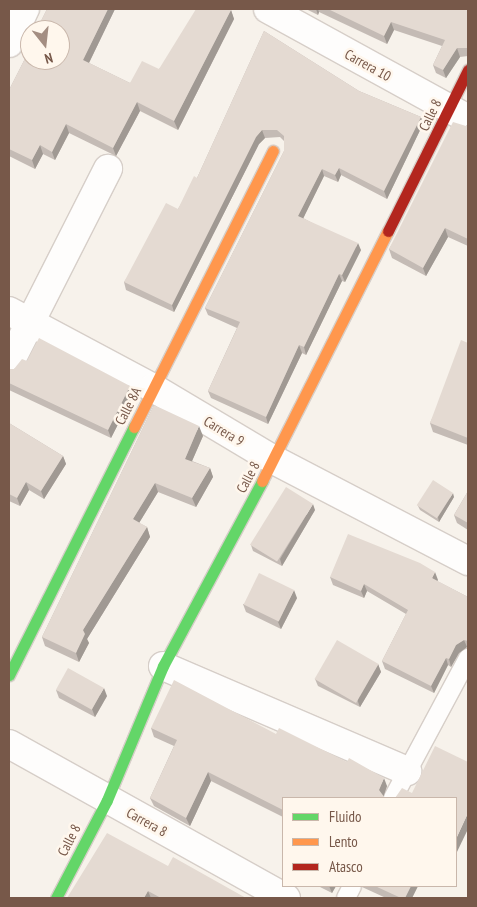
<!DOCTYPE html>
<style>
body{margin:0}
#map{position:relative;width:477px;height:907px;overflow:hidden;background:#f7f2eb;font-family:"PT Sans Narrow",sans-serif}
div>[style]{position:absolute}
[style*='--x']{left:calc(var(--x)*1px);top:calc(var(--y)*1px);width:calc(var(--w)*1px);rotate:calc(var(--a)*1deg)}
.roads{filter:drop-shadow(1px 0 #d6cec8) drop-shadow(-1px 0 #d6cec8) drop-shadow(0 1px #d6cec8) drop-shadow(0 -1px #d6cec8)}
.lane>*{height:18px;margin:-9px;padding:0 9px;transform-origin:9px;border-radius:9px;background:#fefdfc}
.street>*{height:28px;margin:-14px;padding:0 14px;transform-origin:14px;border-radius:14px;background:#fefdfc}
.fast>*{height:11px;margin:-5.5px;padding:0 5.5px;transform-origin:5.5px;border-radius:5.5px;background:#63d668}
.slow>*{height:11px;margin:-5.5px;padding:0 5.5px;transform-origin:5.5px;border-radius:5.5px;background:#ff974d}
.jam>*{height:11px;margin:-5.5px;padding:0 5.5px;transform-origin:5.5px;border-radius:5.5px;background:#b3261e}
.wall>*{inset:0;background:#c4bbb5}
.shaded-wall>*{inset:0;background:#a09993}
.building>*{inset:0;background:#e4dad2;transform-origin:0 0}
span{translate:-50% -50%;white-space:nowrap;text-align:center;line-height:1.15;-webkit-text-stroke:5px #fff7ed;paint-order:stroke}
.street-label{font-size:14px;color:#775849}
.frame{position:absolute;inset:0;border:10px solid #775849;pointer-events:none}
.legend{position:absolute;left:282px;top:797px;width:175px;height:90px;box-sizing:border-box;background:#fff7ed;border:1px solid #c9b7ab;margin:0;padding:6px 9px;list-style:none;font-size:15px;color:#775849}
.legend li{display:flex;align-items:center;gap:10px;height:25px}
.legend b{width:25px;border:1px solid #c9b7ab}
.north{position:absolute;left:20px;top:20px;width:50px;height:50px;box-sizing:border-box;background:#fff7ed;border:1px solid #c9b7ab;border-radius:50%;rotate:164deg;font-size:14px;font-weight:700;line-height:20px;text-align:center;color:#775849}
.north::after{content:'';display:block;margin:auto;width:18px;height:22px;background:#a48e82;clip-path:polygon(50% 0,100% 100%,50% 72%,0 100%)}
</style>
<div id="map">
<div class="roads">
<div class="lane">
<div style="--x:393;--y:798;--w:159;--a:-61.8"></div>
<div style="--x:346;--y:898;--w:13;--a:-63"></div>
</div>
<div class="street">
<div style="--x:268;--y:9;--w:228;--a:28.8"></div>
<div style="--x:9;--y:43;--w:38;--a:-65"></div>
<div style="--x:9;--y:311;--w:163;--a:28.1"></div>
<div style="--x:153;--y:388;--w:141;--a:30.8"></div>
<div style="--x:274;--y:460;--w:219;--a:27.5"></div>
<div style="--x:9;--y:364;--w:219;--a:-63.1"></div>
<div style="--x:163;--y:666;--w:266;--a:23.3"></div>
<div style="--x:9;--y:744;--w:317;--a:29.1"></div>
</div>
<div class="fast">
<div style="--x:9;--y:675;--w:278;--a:-63.3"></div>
<div style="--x:56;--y:898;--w:110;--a:-62.5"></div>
<div style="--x:107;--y:800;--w:145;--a:-67.3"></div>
<div style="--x:163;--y:666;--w:210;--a:-61.8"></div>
</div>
<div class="slow">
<div style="--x:134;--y:427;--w:309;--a:-63.3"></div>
<div style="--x:262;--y:481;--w:280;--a:-63.3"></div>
</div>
<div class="jam">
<div style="--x:388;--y:231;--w:180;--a:-63.6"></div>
</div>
</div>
<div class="wall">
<div style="clip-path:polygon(47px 9px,115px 9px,89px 63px,130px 83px,159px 69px,231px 10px,234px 19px,178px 130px,140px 111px,116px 156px,69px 133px,55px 160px,43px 154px,35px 169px,9px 156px,9px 90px,40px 29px,39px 25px)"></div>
<div style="clip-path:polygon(306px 9px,468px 9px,468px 56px,460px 57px,446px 78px,436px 73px,433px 65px,442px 46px,394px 30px,387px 44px,319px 12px,318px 15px)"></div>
<div style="clip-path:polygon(264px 31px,359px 91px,421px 117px,423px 124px,387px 199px,341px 175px,338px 182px,324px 176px,303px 218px,361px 250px,345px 282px,342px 281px,306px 355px,302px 353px,268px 424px,211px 398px,208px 391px,237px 328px,208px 315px,205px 308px,284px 151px,284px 141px,280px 137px,265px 138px,259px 144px,174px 312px,126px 290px,124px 282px,178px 209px,197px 178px)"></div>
<div style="clip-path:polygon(468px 124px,468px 246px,448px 237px,426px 276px,392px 258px,389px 249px,466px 126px)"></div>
<div style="clip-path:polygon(468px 343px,468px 445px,433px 432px,430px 423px)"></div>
<div style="clip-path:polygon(27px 361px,130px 386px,133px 395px,111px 438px,9px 390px,9px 369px,14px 369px)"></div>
<div style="clip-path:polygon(154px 405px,203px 436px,192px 461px,210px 468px,213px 477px,196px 507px,158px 492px,139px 523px,147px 527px,150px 537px,87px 639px,89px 643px,79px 662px,45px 646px,42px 637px)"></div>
<div style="clip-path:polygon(9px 423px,63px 456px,66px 464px,44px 499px,29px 490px,20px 506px,9px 501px)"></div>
<div style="clip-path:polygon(468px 491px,468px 530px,457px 523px,454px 515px)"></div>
<div style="clip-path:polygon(454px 497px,439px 522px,420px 510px,418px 506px)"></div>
<div style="clip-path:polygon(315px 510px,282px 566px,253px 551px,251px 545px)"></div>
<div style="clip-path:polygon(330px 577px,438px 580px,437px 581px,468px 597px,468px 648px,467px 647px,459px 653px,451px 667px,448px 665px,434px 693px,385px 669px,382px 661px,406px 614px,367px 591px,364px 598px,333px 585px)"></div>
<div style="clip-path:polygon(297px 598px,281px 629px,246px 612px,243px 604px)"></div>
<div style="clip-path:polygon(378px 664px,381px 672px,360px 707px,318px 686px,315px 679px)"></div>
<div style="clip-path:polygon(56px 690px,107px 696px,95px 717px,59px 698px)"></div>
<div style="clip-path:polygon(151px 728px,276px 734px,387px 786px,383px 796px,283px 798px,283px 817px,211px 781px,190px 826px,154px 806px,150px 798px,174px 746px,154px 737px)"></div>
<div style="clip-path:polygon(168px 866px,246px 898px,67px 898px)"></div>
<div style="clip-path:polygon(318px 886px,336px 886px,332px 893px)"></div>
<div style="clip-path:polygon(362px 886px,418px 886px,412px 898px,386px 898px,362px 887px)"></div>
</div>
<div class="shaded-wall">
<div style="clip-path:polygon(108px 9px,115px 9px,86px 69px,83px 60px)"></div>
<div style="clip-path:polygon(316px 9px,318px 9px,319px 12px,318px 15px)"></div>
<div style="clip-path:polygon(231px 10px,234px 19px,178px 130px,174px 121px)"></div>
<div style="clip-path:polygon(391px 22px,394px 30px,387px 44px,384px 36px)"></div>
<div style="clip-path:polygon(457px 48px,460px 57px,446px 78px,443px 70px)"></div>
<div style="clip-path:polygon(137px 102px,140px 111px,116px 156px,113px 148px)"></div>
<div style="clip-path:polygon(421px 117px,423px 124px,387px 199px,384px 191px)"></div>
<div style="clip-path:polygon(66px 124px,69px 133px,55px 160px,52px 152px)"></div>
<div style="clip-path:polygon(262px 130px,265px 138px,259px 144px,174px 312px,172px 305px,256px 137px)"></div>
<div style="clip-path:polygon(40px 145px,43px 154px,35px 169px,32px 160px)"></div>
<div style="clip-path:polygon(339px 168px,341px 175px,338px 182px,335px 175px)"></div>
<div style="clip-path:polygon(322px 169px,324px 176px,301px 223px,298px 216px)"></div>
<div style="clip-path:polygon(445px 228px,448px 237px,426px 276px,423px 268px)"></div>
<div style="clip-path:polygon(358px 243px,361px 250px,345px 282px,342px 275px)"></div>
<div style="clip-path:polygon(339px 274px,342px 281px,306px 355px,304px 347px)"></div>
<div style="clip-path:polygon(299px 345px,302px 353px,268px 424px,266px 417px)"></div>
<div style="clip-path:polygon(130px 386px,133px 395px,111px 438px,108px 430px)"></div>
<div style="clip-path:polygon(199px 426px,203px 436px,189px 468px,185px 459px)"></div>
<div style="clip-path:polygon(63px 456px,66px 464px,44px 499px,41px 491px)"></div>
<div style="clip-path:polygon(210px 468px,213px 477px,196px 507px,192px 498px)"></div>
<div style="clip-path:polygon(26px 482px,29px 490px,20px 506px,17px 498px)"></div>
<div style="clip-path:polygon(155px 483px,158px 492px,136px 528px,133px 519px)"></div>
<div style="clip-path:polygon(453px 493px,454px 497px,439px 522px,438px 517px)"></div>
<div style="clip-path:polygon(313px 504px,315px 510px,282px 566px,280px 559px)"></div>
<div style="clip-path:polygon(147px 527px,150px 537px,87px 639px,89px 643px,79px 662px,76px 653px,83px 630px)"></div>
<div style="clip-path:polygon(435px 572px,438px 580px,434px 585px,432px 578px)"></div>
<div style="clip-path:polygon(364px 584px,367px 591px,364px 598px,361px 591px)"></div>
<div style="clip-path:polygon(294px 590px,297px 598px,281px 629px,278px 622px)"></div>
<div style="clip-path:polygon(464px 640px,467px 647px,459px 653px,451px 667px,449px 659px,456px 645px)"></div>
<div style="clip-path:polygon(446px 658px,448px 665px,434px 693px,431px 686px)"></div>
<div style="clip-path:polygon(378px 664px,381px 672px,360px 707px,357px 699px)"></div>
<div style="clip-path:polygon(104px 688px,107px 696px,95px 717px,92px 709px)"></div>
<div style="clip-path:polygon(208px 772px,211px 781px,190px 826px,186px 818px)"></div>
<div style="clip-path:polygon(384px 778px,387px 786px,383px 798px,379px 790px)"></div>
<div style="clip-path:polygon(468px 813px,468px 829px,456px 854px,456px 839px)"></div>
<div style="clip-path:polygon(329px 886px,336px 886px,332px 893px)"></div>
<div style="clip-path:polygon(411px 886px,418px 886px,412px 898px,405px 898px)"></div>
<div style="clip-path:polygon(148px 891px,151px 898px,144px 898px)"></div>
</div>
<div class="building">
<div style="clip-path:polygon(47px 9px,108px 9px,83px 60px,130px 83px,142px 61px,159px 69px,196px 9px,229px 9px,231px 10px,174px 121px,137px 102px,113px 148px,66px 124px,52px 152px,40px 145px,32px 160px,9px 149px,9px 90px,30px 49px,30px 60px,60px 60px,60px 30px,40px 30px,42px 27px,39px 25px)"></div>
<div style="clip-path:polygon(328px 9px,468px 9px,468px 48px,457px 48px,443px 70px,433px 65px,445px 40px,391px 22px,384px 36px)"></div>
<div style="clip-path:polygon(264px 31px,359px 91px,421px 117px,384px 191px,339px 168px,335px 175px,322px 169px,298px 216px,358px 243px,342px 275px,339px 274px,304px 347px,299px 345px,266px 417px,208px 391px,240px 322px,205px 308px,284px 151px,284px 136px,277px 130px,262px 130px,256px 137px,172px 305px,124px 282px,166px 203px,178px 209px,194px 176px,197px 178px)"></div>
<div style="clip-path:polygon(453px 122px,466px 126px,468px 124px,468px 239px,445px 228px,423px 268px,389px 249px)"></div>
<div style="clip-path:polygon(39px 338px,130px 386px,108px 430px,9px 383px,9px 369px,14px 369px,22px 359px,27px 361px)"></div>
<div style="clip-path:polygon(461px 340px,468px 343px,468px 438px,430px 423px)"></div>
<div style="clip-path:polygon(154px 405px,199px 426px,185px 459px,210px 468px,192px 498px,155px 483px,133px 519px,147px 527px,83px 630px,85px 634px,76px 653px,42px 637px)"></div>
<div style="clip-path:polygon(9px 423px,63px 456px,41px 491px,26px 482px,17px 498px,9px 494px)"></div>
<div style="left:433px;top:480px;width:24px;height:30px;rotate:33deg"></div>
<div style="left:286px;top:487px;width:32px;height:68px;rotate:32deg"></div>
<div style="clip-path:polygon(468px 491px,468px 523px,454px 515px)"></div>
<div style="clip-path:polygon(348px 534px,420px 563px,435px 572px,432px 578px,468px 597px,468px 641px,464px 640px,456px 645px,449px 659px,446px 658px,431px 686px,382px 661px,408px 610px,364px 584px,361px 591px,330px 577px)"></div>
<div style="left:259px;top:573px;width:39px;height:35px;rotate:26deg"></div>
<div style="left:337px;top:640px;width:48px;height:45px;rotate:30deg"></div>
<div style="left:68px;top:668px;width:41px;height:25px;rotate:29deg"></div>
<div style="clip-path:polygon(174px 680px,276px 734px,279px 728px,347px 762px,349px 758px,384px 778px,379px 790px,385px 798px,283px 798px,283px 810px,208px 772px,186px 818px,150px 798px,177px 740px,151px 728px)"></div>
<div style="clip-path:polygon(435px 746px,468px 762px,468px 813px,456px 839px,456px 798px,395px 798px,402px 788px,412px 793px)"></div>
<div style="clip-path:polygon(107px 833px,168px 866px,173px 857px,246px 898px,161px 898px,148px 891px,144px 898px,67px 898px)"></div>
<div style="clip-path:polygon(375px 886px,411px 886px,405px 898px,401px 898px)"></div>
</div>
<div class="street-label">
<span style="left:368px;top:65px;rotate:29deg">Carrera 10</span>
<span style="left:430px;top:115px;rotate:-64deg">Calle 8</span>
<span style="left:128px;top:406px;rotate:-63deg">Calle 8A</span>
<span style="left:224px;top:431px;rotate:31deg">Carrera 9</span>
<span style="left:248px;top:477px;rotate:-62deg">Calle 8</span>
<span style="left:147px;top:822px;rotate:29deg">Carrera 8</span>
<span style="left:69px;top:840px;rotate:-63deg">Calle 8</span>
</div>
<div class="frame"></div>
<ul class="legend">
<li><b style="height:6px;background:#63d668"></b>Fluido</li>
<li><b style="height:6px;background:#ff974d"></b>Lento</li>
<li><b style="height:6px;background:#b3261e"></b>Atasco</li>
</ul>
<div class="north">N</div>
</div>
